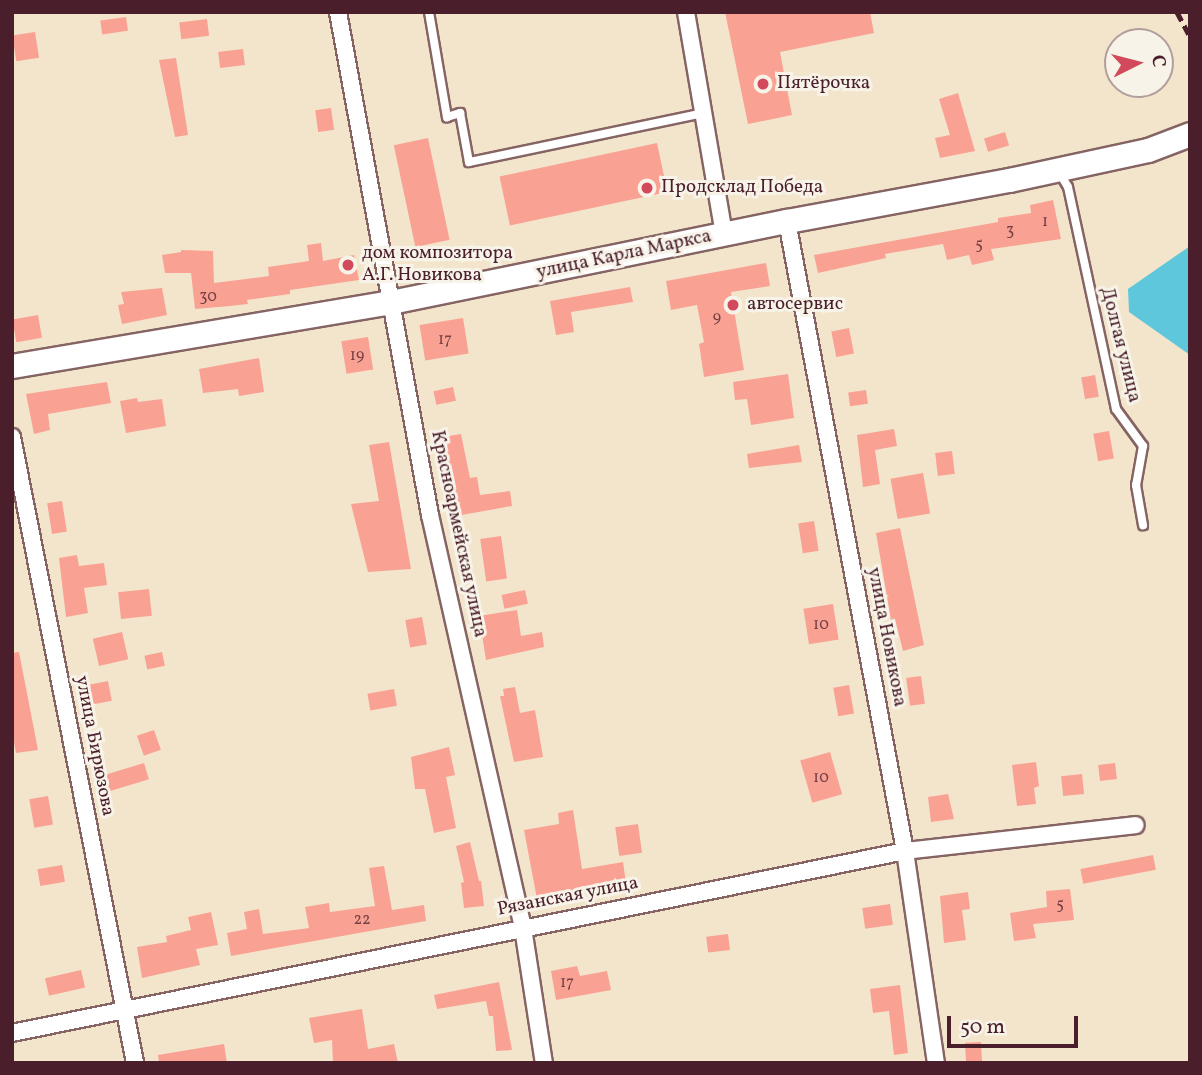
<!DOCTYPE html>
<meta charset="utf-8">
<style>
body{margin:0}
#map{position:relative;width:1202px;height:1075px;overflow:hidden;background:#f3e5cc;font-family:Vollkorn,serif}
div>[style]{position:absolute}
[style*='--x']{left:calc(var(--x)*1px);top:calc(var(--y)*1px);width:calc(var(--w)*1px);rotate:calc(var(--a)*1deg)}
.water>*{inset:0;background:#5fc7dc}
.building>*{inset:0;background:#f9a293;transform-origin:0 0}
.roads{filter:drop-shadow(2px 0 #856463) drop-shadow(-2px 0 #856463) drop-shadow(0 2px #856463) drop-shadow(0 -2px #856463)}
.lane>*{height:8px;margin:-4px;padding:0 4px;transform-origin:4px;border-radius:4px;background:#fff}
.street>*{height:16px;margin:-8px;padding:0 8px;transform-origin:8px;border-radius:8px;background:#fff}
.secondary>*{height:23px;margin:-11.5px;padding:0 11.5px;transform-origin:11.5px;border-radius:11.5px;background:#fff}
.rail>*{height:5px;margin-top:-2.5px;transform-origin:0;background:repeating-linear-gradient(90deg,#4a1f2b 0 10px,transparent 0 15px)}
.dots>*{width:19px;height:19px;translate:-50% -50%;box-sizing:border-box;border:4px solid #f7f3e8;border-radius:50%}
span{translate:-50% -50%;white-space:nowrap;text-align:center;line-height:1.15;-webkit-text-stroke:6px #f7f3e8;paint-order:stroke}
.number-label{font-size:16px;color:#764045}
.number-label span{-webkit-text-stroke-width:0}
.poi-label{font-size:19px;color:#4a1f2b}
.left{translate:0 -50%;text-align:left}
.street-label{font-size:19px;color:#4a1f2b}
.frame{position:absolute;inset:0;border:14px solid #4a1f2b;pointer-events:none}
.north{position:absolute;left:1104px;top:28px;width:70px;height:70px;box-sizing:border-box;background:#f7f3e8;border:2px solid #b29e9c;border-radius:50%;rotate:84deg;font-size:19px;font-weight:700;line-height:28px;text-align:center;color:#4a1f2b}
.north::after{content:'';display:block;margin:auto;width:24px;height:32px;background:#d1495b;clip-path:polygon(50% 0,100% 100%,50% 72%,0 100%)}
.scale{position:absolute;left:947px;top:1016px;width:131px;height:32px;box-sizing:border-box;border:4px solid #4a1f2b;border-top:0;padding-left:9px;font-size:21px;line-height:24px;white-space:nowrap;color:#4a1f2b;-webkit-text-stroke:5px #f7f3e8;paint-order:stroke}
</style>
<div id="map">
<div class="water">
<div style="clip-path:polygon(1190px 246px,1190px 355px,1129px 312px,1128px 289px)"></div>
</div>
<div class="building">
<div style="clip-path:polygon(725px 12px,870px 12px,874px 33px,780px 52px,792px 115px,748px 124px)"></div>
<div style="left:126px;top:17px;width:14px;height:26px;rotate:82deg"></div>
<div style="left:207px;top:19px;width:17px;height:28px;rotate:83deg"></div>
<div style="left:35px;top:32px;width:26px;height:23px;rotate:81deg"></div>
<div style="left:243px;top:49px;width:16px;height:25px;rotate:83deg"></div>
<div style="clip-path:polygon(176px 58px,188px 135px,175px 137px,159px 60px)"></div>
<div style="clip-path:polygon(958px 93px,975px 151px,940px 158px,935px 138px,950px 135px,939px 99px)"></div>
<div style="left:331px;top:108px;width:22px;height:16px;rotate:82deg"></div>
<div style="left:1005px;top:132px;width:14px;height:22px;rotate:73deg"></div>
<div style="left:428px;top:138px;width:104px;height:35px;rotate:78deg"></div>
<div style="left:657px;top:143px;width:50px;height:161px;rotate:78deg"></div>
<div style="clip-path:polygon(1053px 200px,1061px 239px,991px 249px,994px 260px,972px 265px,969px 255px,947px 260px,943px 244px,885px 254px,886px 258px,818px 273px,814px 255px,998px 222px,998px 218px,1031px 213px,1030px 205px)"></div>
<div style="clip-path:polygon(321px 243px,323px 261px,354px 255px,359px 280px,290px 290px,290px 294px,247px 300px,248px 304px,230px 306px,195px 309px,191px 273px,165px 273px,162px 255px,181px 252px,181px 250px,213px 251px,214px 283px,269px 276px,268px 267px,309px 261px,307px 245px)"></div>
<div style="clip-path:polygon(766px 263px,770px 286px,731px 292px,744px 370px,704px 377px,699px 344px,704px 342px,697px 305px,671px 310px,666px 281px)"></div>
<div style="clip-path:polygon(630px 287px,633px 302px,571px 312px,574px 332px,556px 335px,550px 301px)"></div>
<div style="clip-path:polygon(162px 288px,167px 315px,122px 324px,118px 305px,124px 304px,121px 292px)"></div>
<div style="left:38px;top:315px;width:23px;height:26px;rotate:80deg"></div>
<div style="left:463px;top:318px;width:36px;height:44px;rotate:81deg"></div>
<div style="left:849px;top:328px;width:26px;height:18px;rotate:79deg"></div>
<div style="left:368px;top:337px;width:33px;height:27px;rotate:81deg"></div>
<div style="clip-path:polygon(259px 358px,264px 392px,239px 396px,238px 389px,203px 393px,199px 369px)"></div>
<div style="clip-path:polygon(788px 374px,794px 418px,751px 425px,747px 399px,735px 400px,733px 382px)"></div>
<div style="left:1095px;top:375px;width:22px;height:14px;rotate:80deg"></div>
<div style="clip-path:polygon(107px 382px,111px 403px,48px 414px,50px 430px,34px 434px,26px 394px)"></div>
<div style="left:453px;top:387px;width:14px;height:20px;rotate:78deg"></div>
<div style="left:866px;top:390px;width:14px;height:18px;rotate:82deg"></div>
<div style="clip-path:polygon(137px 398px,138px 402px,162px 399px,166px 426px,126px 433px,120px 401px)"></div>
<div style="clip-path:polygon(894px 429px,897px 446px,875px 450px,880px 484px,863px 487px,857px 435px)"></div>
<div style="left:1109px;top:431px;width:28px;height:16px;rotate:80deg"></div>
<div style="clip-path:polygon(461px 434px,470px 478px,477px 477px,480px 495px,510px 491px,512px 506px,456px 516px,443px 437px)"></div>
<div style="clip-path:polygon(389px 442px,411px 569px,368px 572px,351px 504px,379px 501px,369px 445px)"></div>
<div style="clip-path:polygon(799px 445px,802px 462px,749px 468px,747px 454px)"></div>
<div style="left:952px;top:451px;width:23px;height:17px;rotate:83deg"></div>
<div style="left:923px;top:473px;width:41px;height:33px;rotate:80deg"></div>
<div style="left:62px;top:501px;width:31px;height:15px;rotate:81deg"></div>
<div style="left:814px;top:521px;width:30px;height:16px;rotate:81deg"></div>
<div style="clip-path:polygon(900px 528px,924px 645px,903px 651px,895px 619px,891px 620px,876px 533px)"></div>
<div style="left:501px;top:536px;width:43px;height:21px;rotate:82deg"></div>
<div style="clip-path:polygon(77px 555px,79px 566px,104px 563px,107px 585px,84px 588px,88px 613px,66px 617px,59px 558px)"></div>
<div style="left:149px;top:589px;width:27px;height:31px;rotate:84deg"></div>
<div style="left:525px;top:590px;width:14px;height:24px;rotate:78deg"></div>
<div style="left:833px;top:604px;width:36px;height:30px;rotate:81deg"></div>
<div style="clip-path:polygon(517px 610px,521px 636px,542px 632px,544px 647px,486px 660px,479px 616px)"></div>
<div style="left:422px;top:617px;width:28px;height:17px;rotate:80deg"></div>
<div style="left:122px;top:632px;width:28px;height:30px;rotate:77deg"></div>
<div style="clip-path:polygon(19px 652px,38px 750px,16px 753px,12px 731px,12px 653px)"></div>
<div style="left:162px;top:652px;width:14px;height:18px;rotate:78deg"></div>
<div style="left:921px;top:676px;width:28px;height:15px;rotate:82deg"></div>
<div style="left:108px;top:681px;width:20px;height:21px;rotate:79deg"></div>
<div style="left:849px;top:685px;width:29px;height:16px;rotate:80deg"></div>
<div style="clip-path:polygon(515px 687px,520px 713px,535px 710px,543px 757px,514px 762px,500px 696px,504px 696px,503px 689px)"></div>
<div style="left:394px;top:689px;width:17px;height:27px;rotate:80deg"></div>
<div style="left:154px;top:730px;width:21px;height:18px;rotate:71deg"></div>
<div style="clip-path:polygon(449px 747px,455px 775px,446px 777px,456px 828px,434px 833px,425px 789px,415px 789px,411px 757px)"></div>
<div style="left:830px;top:752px;width:44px;height:31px;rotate:74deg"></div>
<div style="clip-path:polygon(1036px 762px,1039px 786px,1034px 788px,1036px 804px,1017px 806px,1012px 765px)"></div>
<div style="left:144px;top:763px;width:17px;height:44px;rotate:73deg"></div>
<div style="left:1115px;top:763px;width:16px;height:17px;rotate:83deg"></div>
<div style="left:1082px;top:774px;width:20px;height:21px;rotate:84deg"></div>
<div style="clip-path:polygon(948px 794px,954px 819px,931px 822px,928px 797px)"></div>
<div style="left:48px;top:796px;width:29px;height:19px;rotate:80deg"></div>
<div style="clip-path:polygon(573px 810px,582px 869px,623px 862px,626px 883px,537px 899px,524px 830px,559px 824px,558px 813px)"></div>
<div style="left:638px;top:824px;width:29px;height:23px;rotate:82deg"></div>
<div style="clip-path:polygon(470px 842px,479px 881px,481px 881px,484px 906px,464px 908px,461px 883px,464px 882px,456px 846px)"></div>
<div style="left:1153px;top:855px;width:15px;height:74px;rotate:79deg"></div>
<div style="left:62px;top:865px;width:17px;height:25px;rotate:80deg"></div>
<div style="clip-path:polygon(384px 866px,392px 910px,424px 905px,426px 921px,231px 956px,227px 933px,247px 929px,244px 912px,259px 909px,263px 934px,309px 928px,305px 907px,329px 903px,330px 912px,375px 906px,369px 868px)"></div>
<div style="clip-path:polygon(1070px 889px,1074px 920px,1033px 924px,1036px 938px,1014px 941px,1010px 913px,1047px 907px,1046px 891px)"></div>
<div style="clip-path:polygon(968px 892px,970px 909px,962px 910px,966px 940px,944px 943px,940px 896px)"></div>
<div style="left:890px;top:904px;width:21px;height:28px;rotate:82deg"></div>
<div style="clip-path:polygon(211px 912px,218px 945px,196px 949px,200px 965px,142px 978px,137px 947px,167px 942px,166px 936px,191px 930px,188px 917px)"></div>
<div style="left:728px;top:934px;width:16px;height:22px;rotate:83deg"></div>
<div style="clip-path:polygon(577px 966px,580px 976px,607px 971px,611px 990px,556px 1000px,551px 971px)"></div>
<div style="left:81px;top:970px;width:18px;height:37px;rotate:77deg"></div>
<div style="clip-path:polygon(499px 982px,512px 1050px,496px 1051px,493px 1016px,489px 1016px,486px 1001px,437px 1009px,434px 995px)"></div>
<div style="clip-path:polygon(900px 985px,908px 1053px,894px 1055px,889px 1011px,873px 1013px,870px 989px)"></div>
<div style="clip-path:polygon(362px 1009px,368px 1049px,394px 1044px,398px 1063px,333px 1063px,332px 1040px,314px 1043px,309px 1018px)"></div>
<div style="left:981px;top:1042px;width:21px;height:16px;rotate:87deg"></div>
<div style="clip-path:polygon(224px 1044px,227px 1063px,159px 1063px,158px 1055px)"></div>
</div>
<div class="roads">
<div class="lane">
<div style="--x:429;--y:12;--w:107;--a:80.3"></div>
<div style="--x:447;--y:117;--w:14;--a:-17"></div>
<div style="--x:460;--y:113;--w:50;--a:79.6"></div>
<div style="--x:469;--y:162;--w:240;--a:-11.8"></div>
<div style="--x:1059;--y:172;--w:17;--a:59"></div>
<div style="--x:1068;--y:187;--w:227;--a:77.8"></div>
<div style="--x:1116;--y:409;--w:46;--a:53.9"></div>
<div style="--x:1143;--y:446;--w:40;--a:100"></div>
<div style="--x:1136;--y:485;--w:41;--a:80.1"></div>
</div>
<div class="street">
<div style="--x:338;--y:12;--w:511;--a:79.64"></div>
<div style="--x:430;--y:515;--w:423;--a:77.3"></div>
<div style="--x:523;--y:928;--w:137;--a:81.2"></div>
<div style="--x:686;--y:12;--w:225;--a:80.3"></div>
<div style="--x:787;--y:221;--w:641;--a:79.39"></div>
<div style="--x:905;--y:851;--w:214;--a:81.7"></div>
<div style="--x:12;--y:437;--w:638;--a:78.88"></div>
<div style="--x:12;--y:1033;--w:911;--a:-11.52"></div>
<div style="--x:905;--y:851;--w:232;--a:-6.4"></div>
</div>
<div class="secondary">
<div style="--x:12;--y:366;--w:384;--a:-9.6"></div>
<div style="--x:391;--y:302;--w:404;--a:-11.6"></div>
<div style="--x:787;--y:221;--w:226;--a:-10.5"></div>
<div style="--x:1009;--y:180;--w:142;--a:-12.2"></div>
<div style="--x:1148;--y:150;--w:45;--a:-20.9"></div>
</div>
</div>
<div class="rail">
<div style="--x:1177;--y:12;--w:27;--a:62"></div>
</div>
<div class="dots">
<div style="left:763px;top:84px;background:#d1495b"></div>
<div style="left:647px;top:188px;background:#d1495b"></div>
<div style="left:348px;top:265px;background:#d1495b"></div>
<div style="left:733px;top:305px;background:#d1495b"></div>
</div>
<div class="number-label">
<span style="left:1045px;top:222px">1</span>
<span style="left:1010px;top:231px">3</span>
<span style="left:979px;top:245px">5</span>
<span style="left:208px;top:297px">30</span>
<span style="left:717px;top:318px">9</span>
<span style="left:445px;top:340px">17</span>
<span style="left:357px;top:356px">19</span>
<span style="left:821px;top:625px">10</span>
<span style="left:821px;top:778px">10</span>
<span style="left:1060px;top:905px">5</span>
<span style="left:362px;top:920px">22</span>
<span style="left:567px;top:983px">17</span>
</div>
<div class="poi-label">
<span class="left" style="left:777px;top:84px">Пятёрочка</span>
<span class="left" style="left:661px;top:188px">Продсклад Победа</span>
<span class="left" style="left:362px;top:265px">дом композитора<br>А.Г. Новикова</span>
<span class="left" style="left:747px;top:305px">автосервис</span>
</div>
<div class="street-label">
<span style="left:624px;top:255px;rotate:-12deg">улица Карла Маркса</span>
<span style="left:1120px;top:345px;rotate:76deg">Долгая улица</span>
<span style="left:458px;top:534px;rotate:78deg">Красноармейская улица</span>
<span style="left:886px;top:637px;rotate:79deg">улица Новикова</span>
<span style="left:94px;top:746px;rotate:79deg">улица Бирюзова</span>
<span style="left:568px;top:897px;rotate:-11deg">Рязанская улица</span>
</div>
<div class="frame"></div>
<div class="north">С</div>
<div class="scale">50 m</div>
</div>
